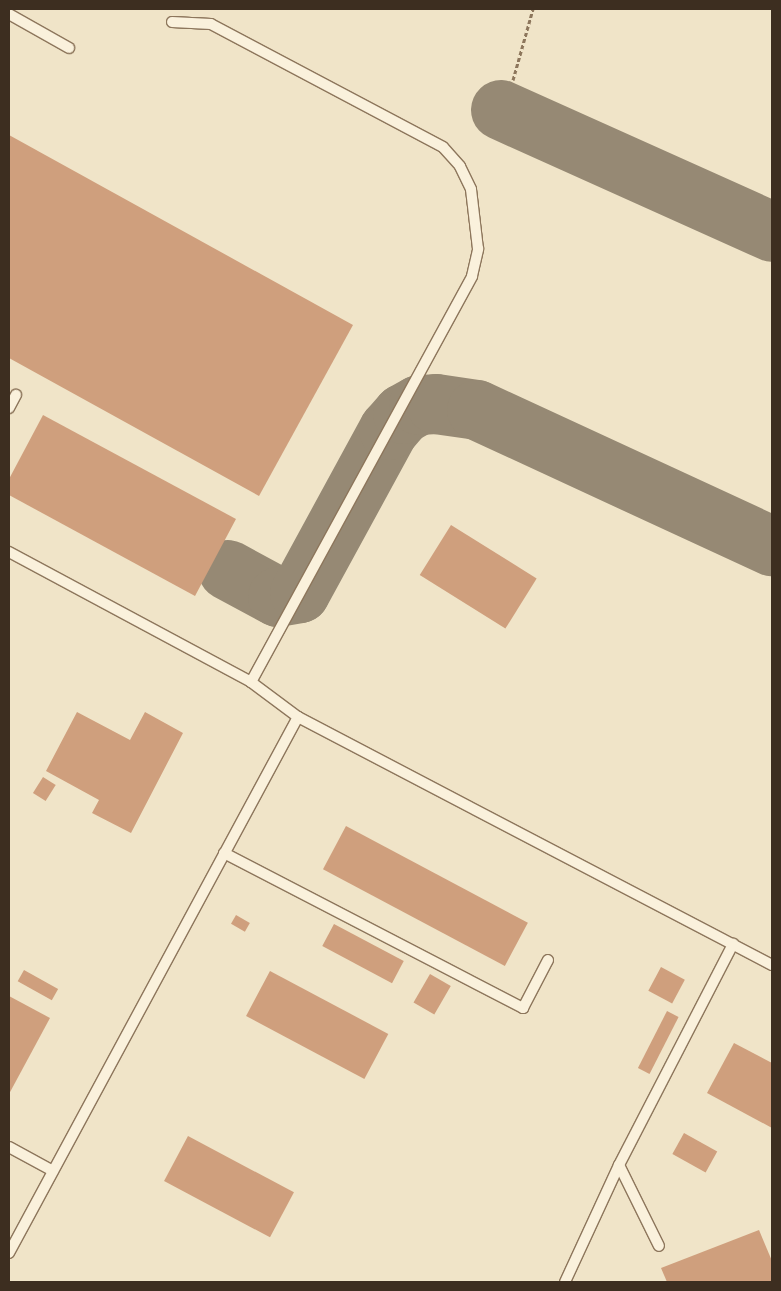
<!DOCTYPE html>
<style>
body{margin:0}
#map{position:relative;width:781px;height:1291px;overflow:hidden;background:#f0e4c8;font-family:Literata,serif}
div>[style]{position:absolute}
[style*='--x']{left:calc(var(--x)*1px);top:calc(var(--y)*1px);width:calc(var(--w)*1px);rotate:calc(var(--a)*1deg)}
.taxiway>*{height:60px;margin:-30px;padding:0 30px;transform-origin:30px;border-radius:30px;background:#968974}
.building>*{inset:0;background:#cf9f7d;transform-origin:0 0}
.path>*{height:3px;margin-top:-1.5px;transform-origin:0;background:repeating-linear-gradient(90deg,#8d765c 0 4px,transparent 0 6.5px)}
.roads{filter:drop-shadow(1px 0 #8d765c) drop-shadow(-1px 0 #8d765c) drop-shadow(0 1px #8d765c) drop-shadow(0 -1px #8d765c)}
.service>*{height:10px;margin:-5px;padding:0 5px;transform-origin:5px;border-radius:5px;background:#faf1dc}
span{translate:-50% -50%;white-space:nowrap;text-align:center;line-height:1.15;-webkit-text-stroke:4px #f7eed8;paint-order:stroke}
.frame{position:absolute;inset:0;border:10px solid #3d2e20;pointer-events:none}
</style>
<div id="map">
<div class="taxiway">
<div style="--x:501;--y:110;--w:297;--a:24.2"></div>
<div style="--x:228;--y:570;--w:57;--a:28.4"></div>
<div style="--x:278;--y:597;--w:22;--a:-10"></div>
<div style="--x:300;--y:593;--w:186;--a:-61.4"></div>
<div style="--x:389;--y:430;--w:21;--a:-49"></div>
<div style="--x:403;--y:414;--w:18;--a:-29"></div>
<div style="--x:419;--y:405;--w:17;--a:-3"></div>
<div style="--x:436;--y:404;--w:41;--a:8.3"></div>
<div style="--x:477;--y:410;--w:325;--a:24.8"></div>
</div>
<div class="building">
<div style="clip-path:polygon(9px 135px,353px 325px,259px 496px,9px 358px)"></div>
<div style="clip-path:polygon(43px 415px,236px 519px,195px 596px,9px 495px,9px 479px)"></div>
<div style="left:451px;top:525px;width:101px;height:59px;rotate:32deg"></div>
<div style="clip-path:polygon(77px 712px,130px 740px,145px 712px,183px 733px,131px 833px,92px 813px,99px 800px,46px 771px)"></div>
<div style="left:43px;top:777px;width:15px;height:19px;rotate:32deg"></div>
<div style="left:346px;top:826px;width:206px;height:49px;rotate:28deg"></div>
<div style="left:236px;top:915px;width:16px;height:10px;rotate:30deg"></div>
<div style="left:334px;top:924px;width:79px;height:25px;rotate:28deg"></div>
<div style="left:661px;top:967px;width:27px;height:27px;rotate:28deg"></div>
<div style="left:24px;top:970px;width:39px;height:13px;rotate:29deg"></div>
<div style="left:270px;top:971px;width:134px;height:51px;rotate:28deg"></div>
<div style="left:430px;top:974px;width:24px;height:33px;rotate:30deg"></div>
<div style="clip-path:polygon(9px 996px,50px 1018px,9px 1094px)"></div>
<div style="left:667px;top:1011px;width:13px;height:64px;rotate:27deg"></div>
<div style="clip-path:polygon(734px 1043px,772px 1063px,772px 1128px,707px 1093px)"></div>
<div style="left:684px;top:1133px;width:38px;height:24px;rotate:29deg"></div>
<div style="left:188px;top:1136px;width:120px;height:51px;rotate:28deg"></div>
<div style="clip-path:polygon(759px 1230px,772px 1261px,772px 1282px,667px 1282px,661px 1268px)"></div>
</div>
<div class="path">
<div style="--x:513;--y:80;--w:74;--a:-74.3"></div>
</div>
<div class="roads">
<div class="service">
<div style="--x:9;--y:14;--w:69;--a:29.5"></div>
<div style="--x:9;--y:408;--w:15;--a:-62"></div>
<div style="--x:9;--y:552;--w:275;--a:28.2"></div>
<div style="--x:251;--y:682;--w:462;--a:-61.4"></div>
<div style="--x:472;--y:276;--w:28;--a:-77"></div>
<div style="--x:478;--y:249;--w:60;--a:-96.7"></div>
<div style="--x:471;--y:189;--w:25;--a:-116"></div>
<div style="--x:460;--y:166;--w:25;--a:-132"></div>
<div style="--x:443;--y:147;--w:263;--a:-152.1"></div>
<div style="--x:211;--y:24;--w:39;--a:-177"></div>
<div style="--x:251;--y:682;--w:59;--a:36.7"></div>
<div style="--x:298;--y:717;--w:535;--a:27.62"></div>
<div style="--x:224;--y:853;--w:337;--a:27.4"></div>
<div style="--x:523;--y:1008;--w:54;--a:-62.5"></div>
<div style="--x:9;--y:1147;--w:50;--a:28.6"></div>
<div style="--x:619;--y:1165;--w:90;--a:63.7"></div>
<div style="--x:9;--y:1253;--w:609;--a:-61.67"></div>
<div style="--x:565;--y:1282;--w:129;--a:-65.2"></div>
<div style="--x:619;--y:1165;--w:249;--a:-62.7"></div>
</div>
</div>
<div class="frame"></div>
</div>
